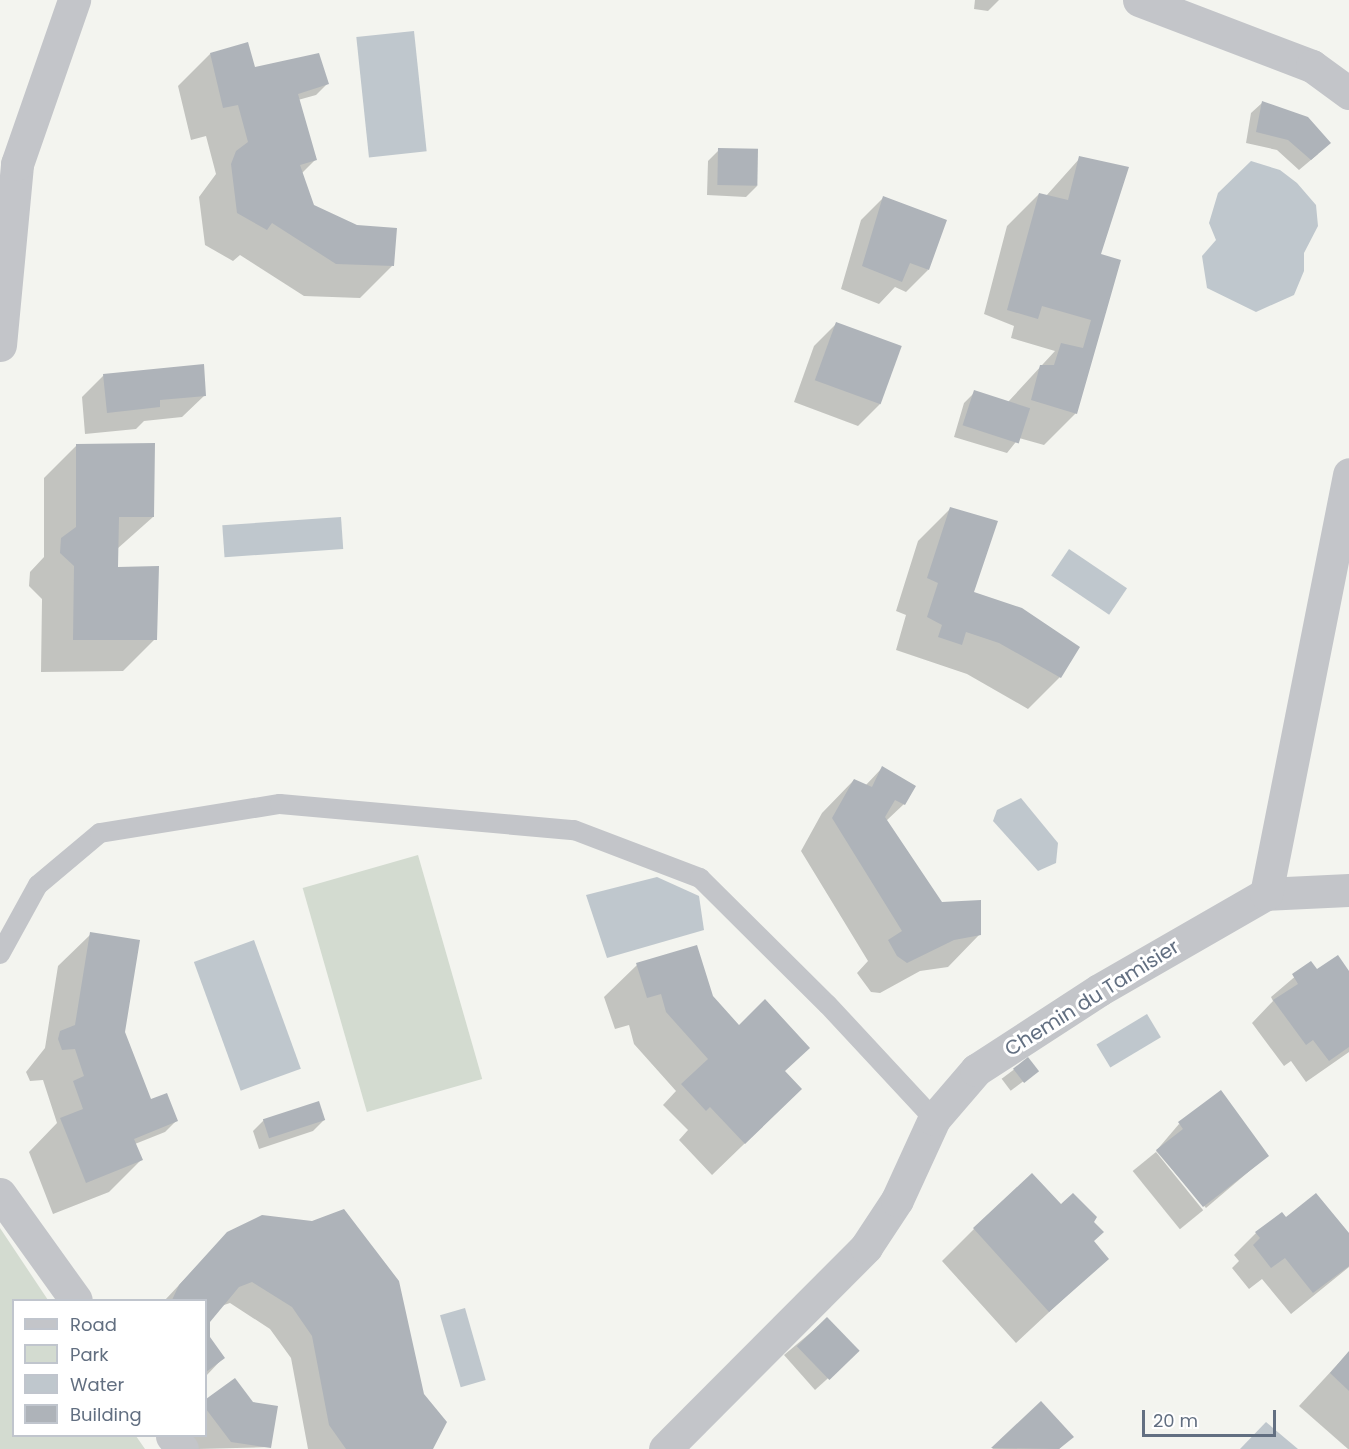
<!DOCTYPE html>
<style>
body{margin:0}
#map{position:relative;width:1349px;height:1449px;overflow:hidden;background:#f3f4ef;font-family:Poppins,sans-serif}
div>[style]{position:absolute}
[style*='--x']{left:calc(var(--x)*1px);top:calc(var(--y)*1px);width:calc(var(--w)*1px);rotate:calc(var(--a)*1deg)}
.green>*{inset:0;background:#d3dbd0;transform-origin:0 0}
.water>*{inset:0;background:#bfc7cd;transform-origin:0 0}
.shadow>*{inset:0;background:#0003;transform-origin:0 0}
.building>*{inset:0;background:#aeb3b9;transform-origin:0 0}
.service>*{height:20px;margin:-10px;padding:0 10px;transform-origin:10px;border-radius:10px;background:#c3c5c9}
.minor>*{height:33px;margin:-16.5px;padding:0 16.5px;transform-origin:16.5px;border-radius:16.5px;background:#c3c5c9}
span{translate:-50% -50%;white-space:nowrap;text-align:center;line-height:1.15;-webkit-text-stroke:6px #fff;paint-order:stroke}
.street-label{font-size:20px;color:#626f81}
.legend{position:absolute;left:12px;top:1299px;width:195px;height:138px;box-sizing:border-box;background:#fff;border:2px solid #c0c5cd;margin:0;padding:8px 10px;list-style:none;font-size:18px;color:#626f81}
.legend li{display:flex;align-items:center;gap:12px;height:30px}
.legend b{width:30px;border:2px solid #c0c5cd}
.scale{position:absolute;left:1142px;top:1410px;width:134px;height:27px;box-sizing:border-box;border:3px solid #626f81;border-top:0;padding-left:8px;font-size:18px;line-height:21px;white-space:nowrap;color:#626f81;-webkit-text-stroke:4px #fff;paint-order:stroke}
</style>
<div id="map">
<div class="green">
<div style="left:418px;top:855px;width:233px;height:120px;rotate:74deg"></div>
<div style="clip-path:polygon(0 1228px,48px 1300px,14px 1300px,14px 1436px,136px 1436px,145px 1449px,0 1449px)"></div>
</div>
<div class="water">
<div style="left:414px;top:31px;width:121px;height:58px;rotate:84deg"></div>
<div style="clip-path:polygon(1251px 161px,1280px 170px,1297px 183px,1316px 205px,1318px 226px,1304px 253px,1304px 271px,1294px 295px,1256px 312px,1207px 288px,1202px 256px,1216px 240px,1209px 223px,1218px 193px)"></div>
<div style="left:341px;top:517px;width:32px;height:119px;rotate:86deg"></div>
<div style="left:1069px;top:549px;width:70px;height:32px;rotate:34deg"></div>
<div style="clip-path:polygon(1021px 798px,1058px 843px,1056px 863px,1038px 871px,993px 821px,997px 810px)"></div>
<div style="clip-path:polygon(657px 877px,699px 896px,704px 930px,607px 958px,586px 895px)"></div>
<div style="left:254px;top:940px;width:137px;height:64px;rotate:70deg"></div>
<div style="left:1147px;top:1014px;width:27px;height:59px;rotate:59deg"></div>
<div style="left:465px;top:1308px;width:75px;height:26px;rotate:74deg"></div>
<div style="clip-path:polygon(1266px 1422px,1298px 1449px,1240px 1449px)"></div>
</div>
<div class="shadow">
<div style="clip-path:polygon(975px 0,999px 0,988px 11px,974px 9px)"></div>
<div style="clip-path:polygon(210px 54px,254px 69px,327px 84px,316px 95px,298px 100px,315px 160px,301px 174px,312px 206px,392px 266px,360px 298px,304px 296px,240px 255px,233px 261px,205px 245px,199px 197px,216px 174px,206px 136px,191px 140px,178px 86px)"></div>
<div style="clip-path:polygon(1262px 103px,1318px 154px,1299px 170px,1277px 150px,1246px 143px,1251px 113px)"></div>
<div style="clip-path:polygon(719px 150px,757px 186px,746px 197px,707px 195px,708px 161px)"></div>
<div style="clip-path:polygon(1080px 158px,1099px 255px,1119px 261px,1076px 413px,1044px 445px,1019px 438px,1007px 453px,954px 437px,964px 403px,975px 392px,1008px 402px,1055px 351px,1011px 338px,1014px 326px,984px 314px,1007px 226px,1039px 194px,1046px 196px)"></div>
<div style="clip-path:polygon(883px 198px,928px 270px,906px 292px,895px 287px,879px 304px,841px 289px,861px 220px)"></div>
<div style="clip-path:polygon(836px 324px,880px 404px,858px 426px,794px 402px,814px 346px)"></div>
<div style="clip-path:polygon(104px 375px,205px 395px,182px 417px,144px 421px,136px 429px,85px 434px,82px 397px)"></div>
<div style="clip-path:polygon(76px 446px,153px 517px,117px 549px,116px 568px,155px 639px,123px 671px,41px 672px,42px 599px,29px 586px,30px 572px,44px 557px,44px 478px)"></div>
<div style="clip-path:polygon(950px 509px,972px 593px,1060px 677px,1028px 709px,967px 674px,896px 650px,906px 615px,896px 611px,918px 541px)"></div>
<div style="clip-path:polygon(882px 768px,904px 804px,886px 821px,941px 904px,980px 934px,948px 967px,920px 971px,880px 993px,871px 992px,857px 973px,868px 961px,801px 851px,822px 813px,854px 780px,865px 786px)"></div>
<div style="clip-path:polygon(91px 934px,144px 1103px,176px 1121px,165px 1132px,135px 1144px,141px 1160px,109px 1192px,53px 1214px,29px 1152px,57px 1123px,43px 1080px,30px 1081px,26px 1072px,45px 1048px,58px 966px)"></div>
<div style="clip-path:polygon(1311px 963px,1316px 971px,1349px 973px,1349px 1052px,1306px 1082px,1291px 1061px,1284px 1066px,1252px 1023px,1273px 1001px,1271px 997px)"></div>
<div style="clip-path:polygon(637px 965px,784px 1072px,768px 1121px,712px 1175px,679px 1140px,688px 1130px,663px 1105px,676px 1091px,634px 1044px,629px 1025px,615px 1029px,604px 997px)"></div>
<div style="left:1028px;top:1059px;width:15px;height:33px;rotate:53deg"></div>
<div style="clip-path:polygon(264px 1120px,324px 1120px,313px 1131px,259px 1149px,253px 1131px)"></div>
<div style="clip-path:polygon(1179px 1124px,1267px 1156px,1206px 1208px,1156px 1151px)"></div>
<div style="left:1156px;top:1152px;width:75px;height:30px;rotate:51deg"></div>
<div style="clip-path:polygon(1061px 1206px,1092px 1222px,1093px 1242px,1107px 1258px,1016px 1343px,942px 1261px,974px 1229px)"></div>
<div style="clip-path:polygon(1286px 1219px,1349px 1236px,1349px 1267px,1291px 1314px,1262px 1279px,1249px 1289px,1232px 1268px,1239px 1261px,1234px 1255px,1256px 1233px)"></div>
<div style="clip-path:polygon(228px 1233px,431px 1449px,308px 1449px,291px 1358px,270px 1329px,230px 1303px,221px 1306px,208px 1322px,208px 1338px,223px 1358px,206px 1376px,206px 1300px,165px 1300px)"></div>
<div style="clip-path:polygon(827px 1319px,847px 1361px,815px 1390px,784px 1355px)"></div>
<div style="clip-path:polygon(1349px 1352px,1349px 1449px,1348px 1449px,1299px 1406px)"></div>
<div style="clip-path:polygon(235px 1381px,252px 1403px,270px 1447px,198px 1449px,187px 1436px,206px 1436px,206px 1401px)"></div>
<div style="clip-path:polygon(1041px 1403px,1072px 1437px,1059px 1449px,992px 1449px)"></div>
</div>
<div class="building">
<div style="clip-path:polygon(248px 42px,255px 67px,319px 53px,329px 84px,298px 94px,317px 160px,300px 165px,314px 205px,357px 225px,397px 228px,394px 266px,336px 264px,272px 223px,267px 230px,237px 213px,231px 164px,236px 151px,248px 142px,238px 105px,223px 108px,210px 53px)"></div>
<div style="clip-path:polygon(1262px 101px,1308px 117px,1331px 143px,1311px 160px,1288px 140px,1256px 132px)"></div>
<div style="left:718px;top:148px;width:40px;height:37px;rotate:1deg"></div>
<div style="clip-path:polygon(1079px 156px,1129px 167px,1101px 254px,1121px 260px,1077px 414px,1031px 400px,1040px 365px,1054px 365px,1061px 343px,1083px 348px,1091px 320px,1042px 306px,1038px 319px,1007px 310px,1039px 193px,1068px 200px)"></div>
<div style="clip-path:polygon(883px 196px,947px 220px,929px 270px,910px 263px,902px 282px,862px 266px)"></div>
<div style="left:836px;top:322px;width:70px;height:62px;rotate:20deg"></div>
<div style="clip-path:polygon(204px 364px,206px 396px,160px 400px,160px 407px,107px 413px,103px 374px)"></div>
<div style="left:974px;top:390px;width:59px;height:37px;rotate:18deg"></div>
<div style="clip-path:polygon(155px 443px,154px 517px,119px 517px,118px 567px,159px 566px,157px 640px,73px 640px,74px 566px,60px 553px,61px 538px,76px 527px,76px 444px)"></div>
<div style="clip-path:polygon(950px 507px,998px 521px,974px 592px,1022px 608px,1080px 647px,1061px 678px,999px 643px,966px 632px,962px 645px,938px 637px,942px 625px,927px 617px,938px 583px,927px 578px)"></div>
<div style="clip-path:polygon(882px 766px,916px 786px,905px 805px,895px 800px,885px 817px,942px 902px,981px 900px,981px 935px,954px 940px,907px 963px,897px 956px,888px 940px,902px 931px,832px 818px,854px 779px,872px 787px)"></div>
<div style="clip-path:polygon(90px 932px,140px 940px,125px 1032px,151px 1099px,167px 1093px,178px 1121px,134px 1139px,143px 1160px,86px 1183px,60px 1118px,83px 1109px,73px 1081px,84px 1076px,75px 1049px,62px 1050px,58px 1039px,60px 1031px,75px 1025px)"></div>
<div style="clip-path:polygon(697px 945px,713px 996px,739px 1025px,765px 999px,810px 1048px,785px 1071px,802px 1089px,745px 1144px,710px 1107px,706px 1111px,681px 1084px,708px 1059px,666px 1012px,661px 994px,647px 998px,636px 963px)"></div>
<div style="clip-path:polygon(1338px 955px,1349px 971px,1349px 1047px,1329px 1061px,1313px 1040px,1306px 1045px,1273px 1000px,1298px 984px,1292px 974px,1311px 961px,1317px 969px)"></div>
<div style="left:1028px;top:1057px;width:18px;height:19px;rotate:52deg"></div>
<div style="clip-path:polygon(1221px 1090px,1269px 1156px,1203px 1207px,1156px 1150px,1183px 1129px,1178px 1122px)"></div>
<div style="left:319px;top:1101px;width:20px;height:59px;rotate:72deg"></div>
<div style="clip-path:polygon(1032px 1173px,1061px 1204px,1073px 1193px,1097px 1217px,1094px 1222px,1104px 1232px,1094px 1241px,1109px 1259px,1049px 1312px,973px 1228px)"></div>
<div style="clip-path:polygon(1316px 1193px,1349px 1233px,1349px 1266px,1313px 1293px,1285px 1258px,1271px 1268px,1253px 1245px,1260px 1238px,1255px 1232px,1282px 1212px,1286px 1217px)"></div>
<div style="clip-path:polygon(344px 1209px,399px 1281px,424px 1394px,447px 1422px,433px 1449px,346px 1449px,329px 1425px,312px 1336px,292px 1307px,252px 1282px,239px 1287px,210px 1322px,210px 1337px,225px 1358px,206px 1372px,206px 1300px,172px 1300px,179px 1285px,227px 1232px,262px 1215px,312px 1221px)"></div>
<div style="left:827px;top:1317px;width:47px;height:42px;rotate:46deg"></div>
<div style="clip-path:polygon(1349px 1351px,1349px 1391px,1330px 1373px)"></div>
<div style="clip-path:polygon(235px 1378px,253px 1402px,278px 1406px,271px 1448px,231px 1442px,206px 1409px,206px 1399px)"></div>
<div style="clip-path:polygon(1041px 1401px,1074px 1437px,1059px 1449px,991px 1448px)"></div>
</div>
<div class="service">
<div style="--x:0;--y:954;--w:79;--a:-61.2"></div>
<div style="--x:38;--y:885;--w:81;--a:-40"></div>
<div style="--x:100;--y:833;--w:182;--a:-9.2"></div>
<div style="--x:280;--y:804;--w:295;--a:5.1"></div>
<div style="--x:574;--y:830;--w:135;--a:20.9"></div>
<div style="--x:700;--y:878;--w:180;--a:44.8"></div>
<div style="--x:828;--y:1005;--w:156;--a:47.1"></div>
</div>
<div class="minor">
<div style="--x:1139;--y:0;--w:185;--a:20.9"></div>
<div style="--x:1312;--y:66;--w:46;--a:36.1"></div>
<div style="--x:0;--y:345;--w:182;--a:-84.6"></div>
<div style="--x:17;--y:164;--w:174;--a:-70.8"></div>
<div style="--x:1266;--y:894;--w:83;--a:-2.8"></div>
<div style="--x:0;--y:1194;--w:130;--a:54.4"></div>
<div style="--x:172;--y:1436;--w:16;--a:52"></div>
<div style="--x:665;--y:1449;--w:285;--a:-45.1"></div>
<div style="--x:866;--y:1247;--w:56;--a:-56.6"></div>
<div style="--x:897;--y:1200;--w:89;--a:-65.4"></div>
<div style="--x:934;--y:1119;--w:65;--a:-49.4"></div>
<div style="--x:976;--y:1070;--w:147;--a:-33"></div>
<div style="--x:1099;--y:990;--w:193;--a:-29.9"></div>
<div style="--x:1266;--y:894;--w:428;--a:-78.8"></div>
</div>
<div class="street-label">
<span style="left:1092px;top:998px;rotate:-32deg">Chemin du Tamisier</span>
</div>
<ul class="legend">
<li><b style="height:8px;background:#c3c5c9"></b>Road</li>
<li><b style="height:16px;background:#d3dbd0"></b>Park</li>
<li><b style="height:16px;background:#bfc7cd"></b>Water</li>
<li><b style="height:16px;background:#aeb3b9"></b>Building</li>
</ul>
<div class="scale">20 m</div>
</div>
